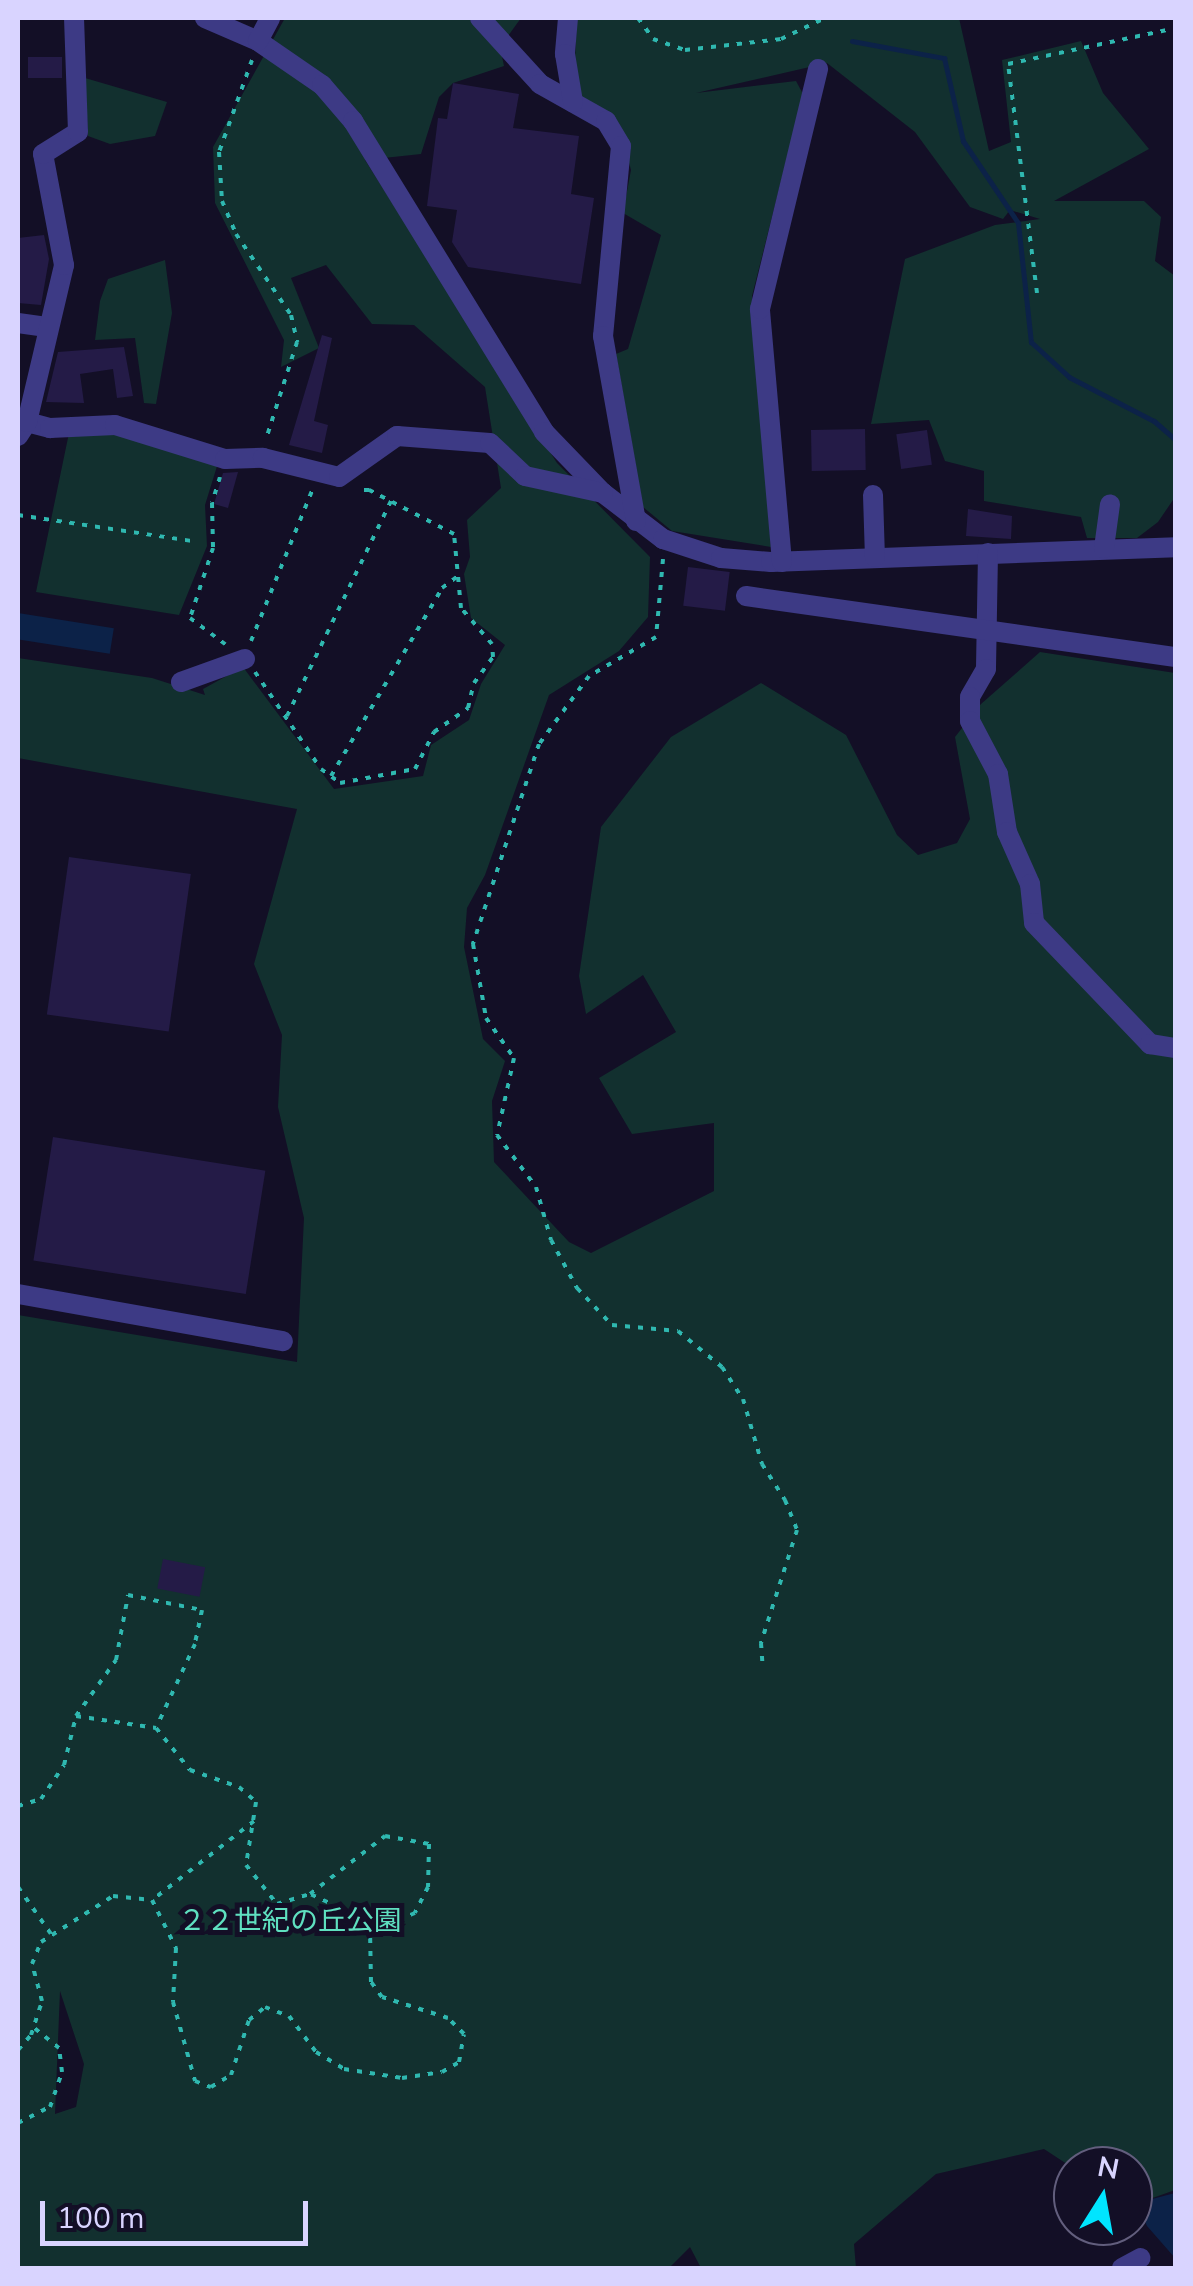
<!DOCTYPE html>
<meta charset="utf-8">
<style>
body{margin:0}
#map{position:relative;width:1193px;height:2286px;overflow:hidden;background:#130f26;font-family:"Nunito Sans","Noto Sans JP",sans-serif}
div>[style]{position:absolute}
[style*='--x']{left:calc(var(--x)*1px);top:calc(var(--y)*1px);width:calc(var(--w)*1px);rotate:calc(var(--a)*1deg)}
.green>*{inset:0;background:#12302f}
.water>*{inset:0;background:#0c2248;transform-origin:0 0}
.stream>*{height:5px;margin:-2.5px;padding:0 2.5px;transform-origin:2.5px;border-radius:2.5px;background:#0c2248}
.building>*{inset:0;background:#241b47;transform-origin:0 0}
.path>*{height:4px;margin-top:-2px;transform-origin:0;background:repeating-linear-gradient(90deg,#2fb8b0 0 5px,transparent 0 13px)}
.minor>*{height:20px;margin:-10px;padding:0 10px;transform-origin:10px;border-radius:10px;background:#3d3a85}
span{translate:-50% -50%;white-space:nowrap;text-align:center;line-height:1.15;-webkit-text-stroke:10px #130f26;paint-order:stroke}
.park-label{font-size:28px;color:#5fe0c0}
.frame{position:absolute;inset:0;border:20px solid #d9d4ff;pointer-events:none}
.north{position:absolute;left:1053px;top:2146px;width:100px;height:100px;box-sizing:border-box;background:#130f26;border:2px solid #625e7d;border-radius:50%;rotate:11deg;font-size:28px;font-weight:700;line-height:40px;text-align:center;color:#d9d4ff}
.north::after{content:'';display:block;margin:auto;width:35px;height:45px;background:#00e5ff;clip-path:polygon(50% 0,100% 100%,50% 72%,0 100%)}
.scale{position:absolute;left:40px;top:2201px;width:268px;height:45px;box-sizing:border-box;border:5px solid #d9d4ff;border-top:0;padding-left:12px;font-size:30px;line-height:35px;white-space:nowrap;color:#d9d4ff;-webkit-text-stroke:8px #130f26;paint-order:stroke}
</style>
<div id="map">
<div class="green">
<div style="clip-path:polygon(evenodd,285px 18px,521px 18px,500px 47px,504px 66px,453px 83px,439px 97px,421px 154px,365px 160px,557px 463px,650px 557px,648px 617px,619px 651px,549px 695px,485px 875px,467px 908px,464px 947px,483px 1039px,505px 1061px,492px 1101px,494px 1162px,569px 1242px,591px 1253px,714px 1191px,714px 1123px,632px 1134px,599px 1078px,676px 1032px,643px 975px,586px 1014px,579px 976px,601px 827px,671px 737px,761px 683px,846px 735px,897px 835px,918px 855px,957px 843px,970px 819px,955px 737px,981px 704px,1040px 652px,1175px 673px,1175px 2190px,1147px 2200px,1159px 2199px,1133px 2204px,1133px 2166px,1073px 2168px,1044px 2149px,936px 2174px,854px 2244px,856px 2268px,701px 2268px,690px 2247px,669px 2268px,18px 2268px,18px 1315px,297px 1362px,304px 1218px,278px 1107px,282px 1035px,254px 964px,297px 809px,18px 758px,18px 658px,152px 678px,205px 695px,203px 689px,243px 667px,334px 789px,423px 776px,431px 745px,469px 720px,481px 684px,505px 645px,471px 618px,464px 574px,470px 557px,467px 520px,501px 488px,485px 387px,414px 325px,372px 324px,326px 265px,291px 278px,319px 348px,281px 367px,284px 340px,215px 203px,213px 147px,285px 18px,60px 1991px,84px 2064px,76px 2107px,55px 2114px,60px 1991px)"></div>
<div style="clip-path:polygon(577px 18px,959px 18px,989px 151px,1011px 142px,1002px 60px,1081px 41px,1103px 93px,1149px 149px,1054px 201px,1144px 201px,1161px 217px,1155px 261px,1175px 276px,1175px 497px,1158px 522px,1137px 538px,1087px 538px,1081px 517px,984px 501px,984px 471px,945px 461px,929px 420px,871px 424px,905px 259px,995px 225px,1040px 219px,1010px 210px,1003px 219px,970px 207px,915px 132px,827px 63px,696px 93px,796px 81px,803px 94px,752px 296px,771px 547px,672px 531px,643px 507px,616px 354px,628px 349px,661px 235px,623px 213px,631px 170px,619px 127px,573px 102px)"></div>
<div style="clip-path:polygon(85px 78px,167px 102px,155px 136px,110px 144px,88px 136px)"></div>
<div style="clip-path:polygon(165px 260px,172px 313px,156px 404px,144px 403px,135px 338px,95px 340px,100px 301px,108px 279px)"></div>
<div style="clip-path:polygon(111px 428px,218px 463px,205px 505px,207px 546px,179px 615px,36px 592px,69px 433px)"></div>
</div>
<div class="water">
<div style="left:18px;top:613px;width:97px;height:26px;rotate:9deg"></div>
<div style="clip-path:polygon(1175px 2193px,1176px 2193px,1175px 2258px,1147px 2226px,1137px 2203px)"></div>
</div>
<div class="stream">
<div style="--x:852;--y:41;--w:94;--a:10.5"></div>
<div style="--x:944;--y:58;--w:85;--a:77.1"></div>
<div style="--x:963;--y:141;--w:99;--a:56.1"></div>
<div style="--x:1018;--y:223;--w:120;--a:83.8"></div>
<div style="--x:1031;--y:342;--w:52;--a:42.6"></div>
<div style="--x:1069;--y:377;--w:96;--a:27.4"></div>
<div style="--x:1154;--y:421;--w:29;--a:41"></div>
</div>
<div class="building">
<div style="left:28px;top:57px;width:34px;height:21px"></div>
<div style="clip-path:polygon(453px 83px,519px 94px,513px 128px,579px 136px,571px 194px,594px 198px,581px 284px,468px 267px,452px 242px,457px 210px,427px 206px,438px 118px,447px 119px)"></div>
<div style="clip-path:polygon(44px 235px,49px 259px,41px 305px,18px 303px,18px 238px)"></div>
<div style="clip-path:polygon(322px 335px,332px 338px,314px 421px,328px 425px,322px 453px,289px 445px)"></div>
<div style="clip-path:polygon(124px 347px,133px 396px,117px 398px,113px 369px,80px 374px,84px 403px,46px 402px,58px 352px)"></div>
<div style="left:865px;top:429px;width:41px;height:54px;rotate:89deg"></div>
<div style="left:927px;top:430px;width:35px;height:31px;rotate:82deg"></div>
<div style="clip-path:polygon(238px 472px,228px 508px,214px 504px,223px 473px)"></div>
<div style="clip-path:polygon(968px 509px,1012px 516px,1011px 539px,966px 536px)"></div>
<div style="left:688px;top:567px;width:42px;height:39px;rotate:7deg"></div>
<div style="left:69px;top:857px;width:123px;height:159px;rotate:8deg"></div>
<div style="left:53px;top:1137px;width:215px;height:125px;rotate:9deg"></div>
<div style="left:163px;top:1559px;width:43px;height:30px;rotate:11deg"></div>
</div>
<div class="path">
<div style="--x:638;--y:18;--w:26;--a:54"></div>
<div style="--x:653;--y:39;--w:34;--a:19"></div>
<div style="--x:685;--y:50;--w:97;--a:-6.5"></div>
<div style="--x:781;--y:39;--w:49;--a:-25.5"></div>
<div style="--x:252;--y:60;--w:98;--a:109.7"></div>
<div style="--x:219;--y:152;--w:49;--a:86.5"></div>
<div style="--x:222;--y:201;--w:36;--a:67"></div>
<div style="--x:236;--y:234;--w:98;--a:55.8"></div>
<div style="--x:291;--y:315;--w:28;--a:77"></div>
<div style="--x:297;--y:342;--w:102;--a:107.7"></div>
<div style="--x:1037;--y:293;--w:231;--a:-97.2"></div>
<div style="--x:1008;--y:64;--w:172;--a:-12.1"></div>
<div style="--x:220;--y:477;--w:27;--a:107"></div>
<div style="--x:212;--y:503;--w:45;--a:88.7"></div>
<div style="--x:213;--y:548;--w:74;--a:108.2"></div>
<div style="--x:190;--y:618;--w:44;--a:36.6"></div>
<div style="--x:18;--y:515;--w:175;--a:8.5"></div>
<div style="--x:663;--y:559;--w:78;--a:95.1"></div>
<div style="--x:656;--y:637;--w:78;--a:149.8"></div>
<div style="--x:589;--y:676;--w:84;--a:126.3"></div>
<div style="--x:539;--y:744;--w:211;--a:108.3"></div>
<div style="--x:473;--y:944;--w:75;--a:80"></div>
<div style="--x:486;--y:1018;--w:49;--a:55"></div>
<div style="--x:514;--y:1058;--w:79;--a:102.4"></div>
<div style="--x:497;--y:1135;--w:65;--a:53.1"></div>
<div style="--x:536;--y:1187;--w:55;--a:74.2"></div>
<div style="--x:551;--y:1240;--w:55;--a:61.6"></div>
<div style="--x:577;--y:1288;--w:51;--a:46.6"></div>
<div style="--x:612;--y:1325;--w:66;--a:5.2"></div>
<div style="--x:678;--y:1331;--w:57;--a:39.3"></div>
<div style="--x:722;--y:1367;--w:38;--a:57"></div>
<div style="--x:743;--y:1399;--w:68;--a:73.7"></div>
<div style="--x:762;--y:1464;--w:43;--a:57.4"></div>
<div style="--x:785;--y:1500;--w:32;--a:68"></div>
<div style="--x:797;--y:1530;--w:119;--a:107.7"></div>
<div style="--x:761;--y:1643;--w:26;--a:86"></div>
<div style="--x:251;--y:641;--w:165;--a:-67.9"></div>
<div style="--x:255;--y:672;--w:117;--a:55.8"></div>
<div style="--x:321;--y:769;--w:24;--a:36"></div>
<div style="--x:340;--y:783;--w:76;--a:-10.6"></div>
<div style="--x:415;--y:769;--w:42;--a:-62.8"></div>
<div style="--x:434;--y:732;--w:42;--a:-35.2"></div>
<div style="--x:468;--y:708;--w:26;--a:-77"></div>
<div style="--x:474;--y:683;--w:32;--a:-54"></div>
<div style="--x:493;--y:657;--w:13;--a:-94"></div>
<div style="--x:492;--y:644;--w:48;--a:-130.7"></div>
<div style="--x:461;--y:608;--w:74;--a:-95.4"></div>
<div style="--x:454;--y:534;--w:96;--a:-152.6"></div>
<div style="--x:369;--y:490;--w:13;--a:180"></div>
<div style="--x:287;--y:716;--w:239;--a:-64.2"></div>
<div style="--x:331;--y:776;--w:218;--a:-59.4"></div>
<div style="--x:442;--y:588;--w:21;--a:-37"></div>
<div style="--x:76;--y:1716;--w:69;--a:-54.5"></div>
<div style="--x:116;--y:1660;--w:66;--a:-79.5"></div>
<div style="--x:128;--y:1595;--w:76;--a:11.5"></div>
<div style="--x:202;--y:1610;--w:35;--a:102"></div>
<div style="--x:195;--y:1644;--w:90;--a:114.9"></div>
<div style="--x:18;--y:1806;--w:24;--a:-17"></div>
<div style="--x:41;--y:1799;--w:41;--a:-55.9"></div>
<div style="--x:64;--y:1765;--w:50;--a:-76.2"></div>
<div style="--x:76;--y:1716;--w:81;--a:8.5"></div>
<div style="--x:156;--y:1728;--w:54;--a:51"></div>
<div style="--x:190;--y:1770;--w:52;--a:19.1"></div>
<div style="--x:239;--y:1787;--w:23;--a:41"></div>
<div style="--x:256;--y:1802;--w:64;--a:99"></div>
<div style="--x:246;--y:1865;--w:50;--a:51.5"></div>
<div style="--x:277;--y:1904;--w:34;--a:-17"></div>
<div style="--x:310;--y:1894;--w:95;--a:-37.7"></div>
<div style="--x:385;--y:1836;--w:45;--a:10.3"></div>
<div style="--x:429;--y:1844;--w:43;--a:91.3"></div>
<div style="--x:428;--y:1887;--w:29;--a:117"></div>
<div style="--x:415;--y:1913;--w:48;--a:158.2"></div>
<div style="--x:370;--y:1931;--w:26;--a:-137"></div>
<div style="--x:351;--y:1913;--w:45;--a:-155.1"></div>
<div style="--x:254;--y:1821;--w:129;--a:142.2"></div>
<div style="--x:152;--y:1900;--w:54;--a:63.4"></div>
<div style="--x:176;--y:1948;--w:54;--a:93.2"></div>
<div style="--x:173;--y:2002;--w:82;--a:74.4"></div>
<div style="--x:195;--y:2081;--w:17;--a:21"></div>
<div style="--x:211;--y:2087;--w:23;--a:-31"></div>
<div style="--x:231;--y:2075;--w:58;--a:-71.9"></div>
<div style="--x:249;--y:2020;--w:21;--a:-39"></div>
<div style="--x:265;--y:2007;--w:26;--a:21"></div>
<div style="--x:289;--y:2016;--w:45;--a:53.1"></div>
<div style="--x:316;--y:2052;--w:33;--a:31"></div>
<div style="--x:344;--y:2069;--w:59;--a:8.8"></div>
<div style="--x:402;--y:2078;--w:40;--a:-8.5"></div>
<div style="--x:442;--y:2072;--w:20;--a:-30"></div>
<div style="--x:459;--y:2062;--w:28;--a:-80"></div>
<div style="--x:464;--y:2034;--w:23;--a:-135"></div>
<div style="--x:448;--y:2018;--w:69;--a:-162.3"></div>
<div style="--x:382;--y:1997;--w:19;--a:-126"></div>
<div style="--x:371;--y:1982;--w:51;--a:-91.1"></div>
<div style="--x:18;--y:1887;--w:57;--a:54.9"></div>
<div style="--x:18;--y:2050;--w:20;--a:-49"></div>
<div style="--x:31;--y:2035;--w:36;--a:-72"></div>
<div style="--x:42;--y:2001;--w:38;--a:-105"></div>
<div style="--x:32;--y:1964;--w:24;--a:-68"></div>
<div style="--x:41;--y:1942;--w:85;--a:-32.6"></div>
<div style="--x:113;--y:1896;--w:39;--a:6"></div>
<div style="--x:18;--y:2123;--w:36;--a:-27"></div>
<div style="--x:50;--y:2107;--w:37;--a:-71"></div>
<div style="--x:62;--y:2072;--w:24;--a:-97"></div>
<div style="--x:59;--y:2048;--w:33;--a:-141"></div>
</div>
<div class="minor">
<div style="--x:205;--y:18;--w:58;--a:23.5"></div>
<div style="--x:258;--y:41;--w:78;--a:34.5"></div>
<div style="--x:322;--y:85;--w:48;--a:49.3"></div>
<div style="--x:353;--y:121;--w:365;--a:58.4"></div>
<div style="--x:544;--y:432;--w:85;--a:46"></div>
<div style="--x:603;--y:493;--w:76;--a:37.5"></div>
<div style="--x:663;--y:539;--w:61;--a:18.1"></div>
<div style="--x:721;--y:558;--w:50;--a:4.6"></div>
<div style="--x:771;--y:562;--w:405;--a:-2.1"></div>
<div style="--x:480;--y:18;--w:89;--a:47.7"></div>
<div style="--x:540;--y:84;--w:76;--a:29.3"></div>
<div style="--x:606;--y:121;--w:29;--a:59"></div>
<div style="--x:621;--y:146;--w:191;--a:95.4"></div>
<div style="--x:603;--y:336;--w:188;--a:79.9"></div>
<div style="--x:568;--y:18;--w:36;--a:95"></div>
<div style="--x:565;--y:54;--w:49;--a:80.5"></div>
<div style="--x:258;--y:41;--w:26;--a:-62"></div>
<div style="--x:18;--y:323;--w:27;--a:8"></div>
<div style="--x:27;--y:422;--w:24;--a:15"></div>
<div style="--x:50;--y:428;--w:65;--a:-2.6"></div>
<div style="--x:115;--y:425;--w:115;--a:17.2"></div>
<div style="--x:225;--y:459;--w:38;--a:-2"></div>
<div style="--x:263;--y:458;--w:78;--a:14"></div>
<div style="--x:339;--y:477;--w:71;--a:-35.3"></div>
<div style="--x:397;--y:436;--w:93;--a:4.3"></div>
<div style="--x:490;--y:443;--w:48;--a:43.3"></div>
<div style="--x:525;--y:476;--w:80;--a:12.3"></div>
<div style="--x:18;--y:436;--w:17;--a:-57"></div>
<div style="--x:27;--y:422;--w:161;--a:-76.7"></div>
<div style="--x:64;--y:265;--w:113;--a:-100.7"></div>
<div style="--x:43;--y:154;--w:41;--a:-32.2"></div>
<div style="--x:78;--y:132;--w:114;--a:-92"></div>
<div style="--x:873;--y:495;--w:62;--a:88.2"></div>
<div style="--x:1104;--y:548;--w:44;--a:-82.2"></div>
<div style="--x:988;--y:553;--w:116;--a:91"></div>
<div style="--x:986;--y:669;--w:32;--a:120"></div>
<div style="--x:970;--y:697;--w:24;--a:90"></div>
<div style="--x:970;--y:721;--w:60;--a:62.2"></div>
<div style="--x:998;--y:774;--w:59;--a:81.2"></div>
<div style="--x:1007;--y:832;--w:57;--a:66.1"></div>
<div style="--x:1030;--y:884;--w:39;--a:84"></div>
<div style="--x:1034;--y:923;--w:168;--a:46.2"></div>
<div style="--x:1150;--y:1044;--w:26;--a:9"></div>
<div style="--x:782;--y:562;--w:254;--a:-95"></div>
<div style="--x:760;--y:309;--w:247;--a:-76.4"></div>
<div style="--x:746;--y:596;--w:434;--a:8.1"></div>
<div style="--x:181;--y:682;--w:68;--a:-19.8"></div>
<div style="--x:18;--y:1294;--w:269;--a:10.1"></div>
<div style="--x:1122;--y:2268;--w:21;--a:-28"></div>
</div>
<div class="park-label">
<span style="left:290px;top:1921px">２２世紀の丘公園</span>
</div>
<div class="frame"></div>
<div class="north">N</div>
<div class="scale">100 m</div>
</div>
